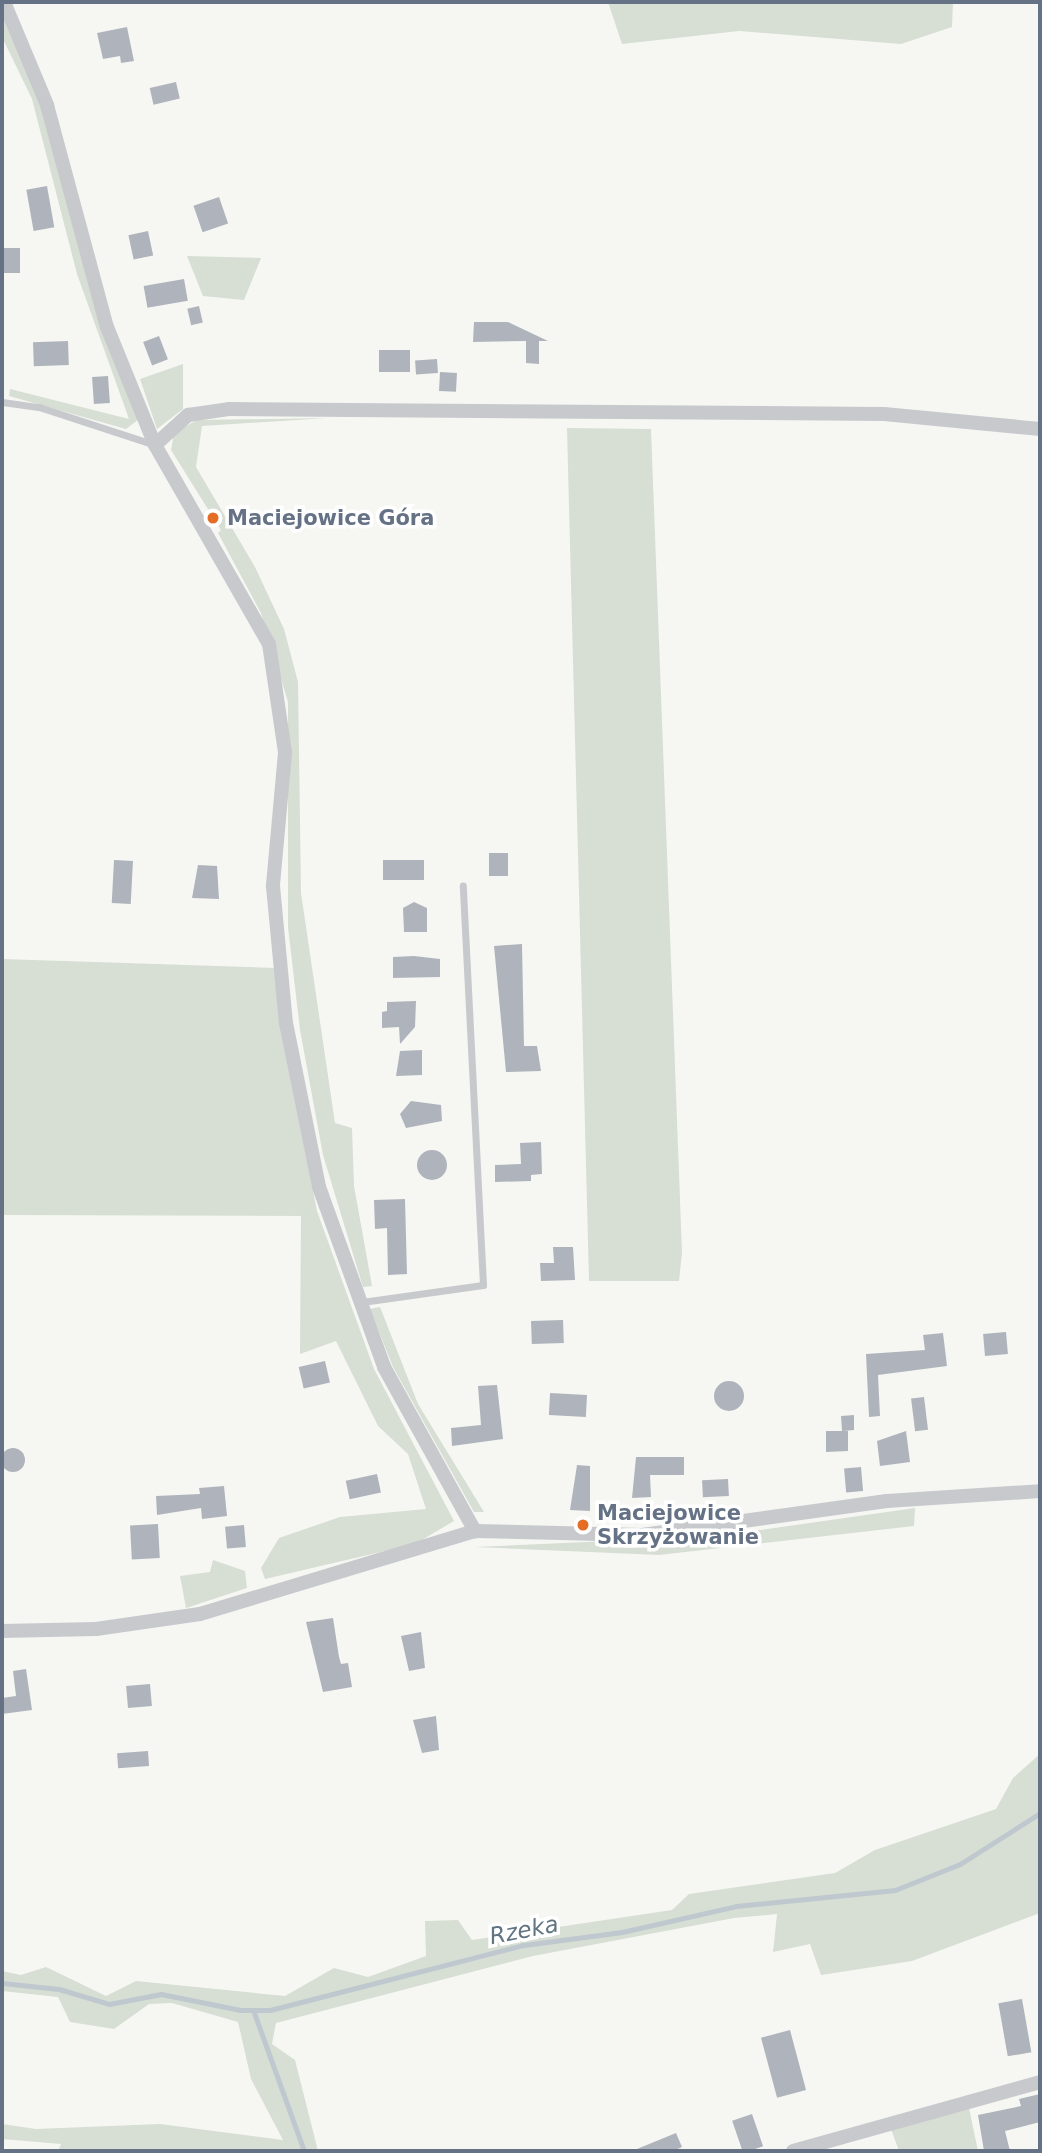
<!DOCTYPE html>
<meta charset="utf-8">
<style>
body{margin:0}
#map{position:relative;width:1042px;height:2153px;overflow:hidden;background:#f6f7f3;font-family:"DejaVu Sans",sans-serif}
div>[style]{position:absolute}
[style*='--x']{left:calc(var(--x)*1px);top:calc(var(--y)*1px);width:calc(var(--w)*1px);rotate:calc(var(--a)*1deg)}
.green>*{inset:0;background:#d7ded4}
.stream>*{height:5px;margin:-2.5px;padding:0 2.5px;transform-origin:2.5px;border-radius:2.5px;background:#bfc8ce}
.building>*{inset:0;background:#afb4bc;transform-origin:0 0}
.round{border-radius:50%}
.lane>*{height:7px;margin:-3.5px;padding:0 3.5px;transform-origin:3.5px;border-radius:3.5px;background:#c7c9cd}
.street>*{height:14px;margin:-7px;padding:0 7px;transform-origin:7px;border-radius:7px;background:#c7c9cd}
.dots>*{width:19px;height:19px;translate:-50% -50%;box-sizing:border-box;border:4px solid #fff;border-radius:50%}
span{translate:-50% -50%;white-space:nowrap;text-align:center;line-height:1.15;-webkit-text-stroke:7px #fff;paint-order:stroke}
.poi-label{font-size:21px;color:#657285;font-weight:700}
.left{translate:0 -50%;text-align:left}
.water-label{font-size:23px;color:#617481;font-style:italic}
.frame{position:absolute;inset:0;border:4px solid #657285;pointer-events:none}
</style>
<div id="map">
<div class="green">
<div style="clip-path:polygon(608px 2px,953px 2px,952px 27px,901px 44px,739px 31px,622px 44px)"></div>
<div style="clip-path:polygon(2px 15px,43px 107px,138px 420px,126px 429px,9px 396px,10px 389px,129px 419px,77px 274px,32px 99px,2px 37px)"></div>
<div style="clip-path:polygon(187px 256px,261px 258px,244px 300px,203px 296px)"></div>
<div style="clip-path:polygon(183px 364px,183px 409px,157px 429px,140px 379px)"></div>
<div style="clip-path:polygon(328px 418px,202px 426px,196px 467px,255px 567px,284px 629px,298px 682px,301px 893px,335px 1123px,352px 1128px,354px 1186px,372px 1286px,363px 1287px,323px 1155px,300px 1030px,288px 927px,288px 702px,261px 613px,218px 533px,221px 530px,171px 450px,174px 433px,197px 420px)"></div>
<div style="clip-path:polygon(567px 428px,651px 429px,682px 1253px,679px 1281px,589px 1281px)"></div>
<div style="clip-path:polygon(2px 959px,276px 968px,282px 1036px,317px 1211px,374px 1369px,454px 1521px,415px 1544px,265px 1579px,261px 1568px,279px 1538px,340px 1517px,426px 1509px,408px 1454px,378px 1426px,336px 1341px,300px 1354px,301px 1216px,2px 1215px)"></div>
<div style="clip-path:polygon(380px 1307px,418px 1404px,484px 1512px,474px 1512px,393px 1367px,370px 1309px)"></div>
<div style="clip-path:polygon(915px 1508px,914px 1526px,659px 1555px,475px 1547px,718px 1536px)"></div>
<div style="clip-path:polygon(213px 1560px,245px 1571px,247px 1588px,186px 1608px,180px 1576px,210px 1572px)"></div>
<div style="clip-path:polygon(1040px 1754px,1040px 1913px,912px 1961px,821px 1975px,810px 1944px,773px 1952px,777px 1914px,734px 1918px,533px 1956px,276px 2023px,272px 2044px,295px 2060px,318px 2151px,58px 2151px,61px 2144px,2px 2139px,2px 2124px,36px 2129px,160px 2124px,283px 2140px,251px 2079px,238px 2022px,172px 2003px,149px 2004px,114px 2029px,70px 2022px,58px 1997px,2px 1991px,2px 1971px,21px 1975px,46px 1967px,106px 1996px,136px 1981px,285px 1996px,334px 1968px,368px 1977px,426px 1956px,425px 1921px,458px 1920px,472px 1940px,672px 1910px,689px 1894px,835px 1873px,875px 1850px,996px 1809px,1013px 1778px)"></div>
<div style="clip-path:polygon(969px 2108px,978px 2151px,899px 2151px,891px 2129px)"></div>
</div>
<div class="stream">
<div style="--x:2;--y:1983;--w:57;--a:6"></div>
<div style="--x:59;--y:1989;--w:52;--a:16.7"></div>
<div style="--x:109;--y:2004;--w:53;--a:-10.9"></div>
<div style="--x:161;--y:1994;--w:81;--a:11.4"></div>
<div style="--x:240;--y:2010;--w:30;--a:0"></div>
<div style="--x:270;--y:2010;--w:262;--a:-14.4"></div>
<div style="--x:524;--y:1945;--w:99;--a:-7.6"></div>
<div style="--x:622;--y:1932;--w:117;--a:-12.8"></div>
<div style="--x:736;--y:1906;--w:160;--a:-5.7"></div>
<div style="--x:895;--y:1890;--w:70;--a:-21.8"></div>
<div style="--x:960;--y:1864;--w:95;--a:-32.5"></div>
<div style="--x:253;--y:2010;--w:150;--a:70.1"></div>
</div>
<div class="building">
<div style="clip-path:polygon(127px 27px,134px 61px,121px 63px,120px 56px,103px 59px,97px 33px)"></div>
<div style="left:176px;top:82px;width:17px;height:27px;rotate:77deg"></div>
<div style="left:47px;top:186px;width:42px;height:21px;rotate:80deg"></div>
<div style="left:219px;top:197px;width:28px;height:27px;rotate:71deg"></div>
<div style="left:148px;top:231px;width:25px;height:20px;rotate:78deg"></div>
<div style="left:20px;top:248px;width:25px;height:18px;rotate:90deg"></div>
<div style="left:184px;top:279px;width:22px;height:41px;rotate:80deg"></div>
<div style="left:199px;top:306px;width:17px;height:12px;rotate:77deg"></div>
<div style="clip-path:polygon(474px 322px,508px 322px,548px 341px,539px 341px,539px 364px,526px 363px,526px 341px,473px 342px)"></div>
<div style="left:159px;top:336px;width:25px;height:17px;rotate:69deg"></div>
<div style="left:68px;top:341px;width:24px;height:35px;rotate:88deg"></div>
<div style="left:379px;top:350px;width:31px;height:22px"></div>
<div style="left:437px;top:359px;width:14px;height:22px;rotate:86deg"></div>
<div style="left:440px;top:372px;width:17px;height:19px;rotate:3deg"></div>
<div style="left:108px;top:376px;width:27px;height:16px;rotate:86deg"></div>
<div style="left:489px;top:853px;width:19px;height:23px"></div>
<div style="left:114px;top:860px;width:19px;height:43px;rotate:3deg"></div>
<div style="left:383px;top:860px;width:41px;height:20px"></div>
<div style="clip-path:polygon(198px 865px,217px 866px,219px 899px,192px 898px)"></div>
<div style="clip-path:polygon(414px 902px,427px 908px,427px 932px,404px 932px,403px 908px)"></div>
<div style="clip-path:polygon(522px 944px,524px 1046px,537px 1046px,541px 1071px,506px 1072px,494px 946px)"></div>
<div style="clip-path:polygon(414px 956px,440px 959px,440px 977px,393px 978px,393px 957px)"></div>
<div style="clip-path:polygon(416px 1001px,415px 1027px,400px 1044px,399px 1027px,382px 1028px,382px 1012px,387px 1011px,387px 1002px)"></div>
<div style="clip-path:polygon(422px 1050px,422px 1075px,396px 1076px,400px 1051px)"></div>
<div style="clip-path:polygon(411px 1101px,441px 1105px,442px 1121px,406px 1128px,400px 1114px)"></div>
<div style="clip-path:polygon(541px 1142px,542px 1174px,531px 1175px,531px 1181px,495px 1182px,495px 1165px,521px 1164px,520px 1143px)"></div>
<div class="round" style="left:417px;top:1150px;width:30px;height:30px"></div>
<div style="clip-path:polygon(405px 1199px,407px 1274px,388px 1275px,387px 1228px,375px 1229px,374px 1200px)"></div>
<div style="clip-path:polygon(553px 1247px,573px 1247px,575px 1280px,541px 1281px,540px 1263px,554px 1263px)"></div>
<div style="left:563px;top:1320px;width:23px;height:32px;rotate:88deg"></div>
<div style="left:1006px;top:1332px;width:22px;height:23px;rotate:85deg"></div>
<div style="clip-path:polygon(943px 1333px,947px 1366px,878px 1375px,880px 1416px,869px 1417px,866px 1354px,925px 1350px,923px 1335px)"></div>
<div style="left:325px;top:1361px;width:22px;height:27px;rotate:77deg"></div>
<div class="round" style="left:714px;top:1381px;width:30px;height:30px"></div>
<div style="clip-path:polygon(497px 1385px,503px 1439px,452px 1446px,451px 1428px,481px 1425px,478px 1386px)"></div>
<div style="left:587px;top:1395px;width:22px;height:37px;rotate:93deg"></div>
<div style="left:924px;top:1397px;width:33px;height:13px;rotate:83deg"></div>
<div style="clip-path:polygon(854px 1415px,854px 1430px,843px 1431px,848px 1431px,848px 1451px,826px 1452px,826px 1431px,842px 1431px,841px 1416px)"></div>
<div style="clip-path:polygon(906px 1431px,910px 1462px,880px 1466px,877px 1441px)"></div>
<div class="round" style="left:1px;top:1448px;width:24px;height:24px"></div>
<div style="clip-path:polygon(636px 1457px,684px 1457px,684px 1475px,650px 1475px,651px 1497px,632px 1498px)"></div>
<div style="clip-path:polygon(577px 1465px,590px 1466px,590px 1511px,570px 1510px)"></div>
<div style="left:861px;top:1467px;width:24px;height:17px;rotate:85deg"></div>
<div style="left:377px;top:1474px;width:19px;height:32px;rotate:78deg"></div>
<div style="left:728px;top:1479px;width:17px;height:26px;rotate:87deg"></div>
<div style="clip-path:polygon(224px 1486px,227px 1516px,202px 1519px,201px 1508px,157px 1515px,156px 1496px,200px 1494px,199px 1488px)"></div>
<div style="left:158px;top:1524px;width:34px;height:28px;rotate:87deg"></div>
<div style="left:244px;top:1525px;width:22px;height:19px;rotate:85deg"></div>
<div style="clip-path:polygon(333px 1618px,339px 1657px,341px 1664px,348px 1663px,352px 1687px,323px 1692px,306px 1622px)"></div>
<div style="clip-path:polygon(421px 1632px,425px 1668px,409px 1671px,401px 1636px)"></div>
<div style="clip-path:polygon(26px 1669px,32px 1710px,2px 1714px,2px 1698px,16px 1696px,13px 1671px)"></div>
<div style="left:150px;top:1684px;width:22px;height:24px;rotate:85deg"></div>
<div style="clip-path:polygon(436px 1716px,439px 1750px,422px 1753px,413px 1720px)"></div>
<div style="left:148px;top:1751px;width:15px;height:31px;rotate:86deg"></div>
<div style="left:1022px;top:1999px;width:54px;height:24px;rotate:80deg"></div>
<div style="left:790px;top:2030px;width:62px;height:30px;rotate:75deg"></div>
<div style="clip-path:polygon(1040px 2094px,1040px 2122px,1005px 2131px,1010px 2151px,984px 2151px,978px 2115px,1021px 2106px,1019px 2099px)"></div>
<div style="left:752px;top:2114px;width:34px;height:21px;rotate:71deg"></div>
<div style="clip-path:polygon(676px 2133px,682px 2147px,673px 2151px,632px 2151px)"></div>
</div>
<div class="lane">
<div style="--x:2;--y:402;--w:37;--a:8"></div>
<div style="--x:39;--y:407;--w:122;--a:18.1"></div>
<div style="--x:362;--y:1302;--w:122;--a:-8"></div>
<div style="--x:483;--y:1285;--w:400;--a:-92.9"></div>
</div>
<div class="street">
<div style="--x:4;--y:2;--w:112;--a:67.3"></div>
<div style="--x:47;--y:105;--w:230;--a:74.9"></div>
<div style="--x:107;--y:327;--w:127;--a:67.9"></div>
<div style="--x:155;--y:445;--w:229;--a:60.2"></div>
<div style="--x:269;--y:644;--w:110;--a:81.6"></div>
<div style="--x:285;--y:753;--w:134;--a:95.2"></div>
<div style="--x:273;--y:886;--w:138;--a:84.6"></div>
<div style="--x:286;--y:1023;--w:167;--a:78.6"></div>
<div style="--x:319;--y:1187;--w:191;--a:70.1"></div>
<div style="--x:384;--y:1367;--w:188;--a:61"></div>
<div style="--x:155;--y:445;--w:45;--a:-42.3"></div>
<div style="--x:188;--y:415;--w:41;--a:-8.3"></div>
<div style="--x:229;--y:409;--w:655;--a:0.44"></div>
<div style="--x:884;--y:414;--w:157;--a:5.5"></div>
<div style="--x:2;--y:1631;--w:94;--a:-1.2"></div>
<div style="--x:96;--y:1629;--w:105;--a:-8.2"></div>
<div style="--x:200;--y:1614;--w:287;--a:-16.8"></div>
<div style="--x:475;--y:1531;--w:167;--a:1.4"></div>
<div style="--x:642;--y:1535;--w:247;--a:-7.9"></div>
<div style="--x:887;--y:1501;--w:153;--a:-3.7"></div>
<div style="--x:793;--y:2151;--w:256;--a:-15.6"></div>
</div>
<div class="dots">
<div style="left:213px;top:518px;background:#e56c25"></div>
<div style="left:583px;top:1525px;background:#e56c25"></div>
</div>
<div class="poi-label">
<span class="left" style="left:227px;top:518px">Maciejowice Góra</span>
<span class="left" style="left:597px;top:1525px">Maciejowice<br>Skrzyżowanie</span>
</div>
<div class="water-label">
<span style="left:524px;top:1930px;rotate:-11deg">Rzeka</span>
</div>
<div class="frame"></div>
</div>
